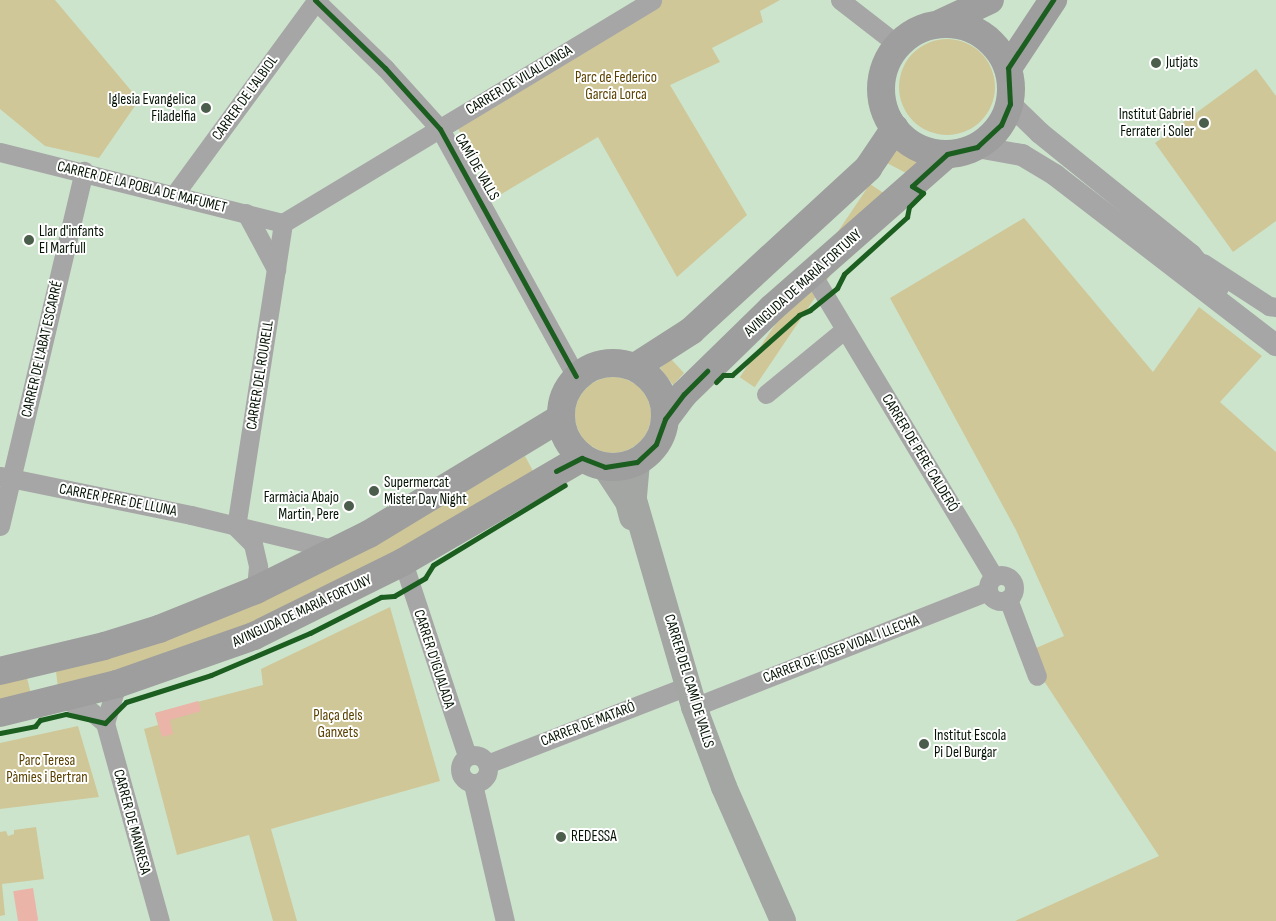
<!DOCTYPE html>
<meta charset="utf-8">
<style>
body{margin:0}
#map{position:relative;width:1276px;height:921px;overflow:hidden;background:#cde4cc;font-family:"Sofia Sans Condensed",sans-serif}
div>[style]{position:absolute}
[style*='--x']{left:calc(var(--x)*1px);top:calc(var(--y)*1px);width:calc(var(--w)*1px);rotate:calc(var(--a)*1deg)}
.green>*{inset:0;background:#cfc798;transform-origin:0 0}
.round{border-radius:50%}
.water>*{inset:0;background:#eab4a8;transform-origin:0 0}
.minor>*{height:19px;margin:-9.5px;padding:0 9.5px;transform-origin:9.5px;border-radius:9.5px;background:#a6a6a7}
.minor>.ring{margin:-9.5px;padding:0;box-sizing:content-box;background:none;border:19px solid #a6a6a7;border-radius:50%}
.tertiary>*{height:22px;margin:-11px;padding:0 11px;transform-origin:11px;border-radius:11px;background:#a6a6a7}
.secondary>*{height:26px;margin:-13px;padding:0 13px;transform-origin:13px;border-radius:13px;background:#a3a6a3}
.primary>*{height:28px;margin:-14px;padding:0 14px;transform-origin:14px;border-radius:14px;background:#9d9e9d}
.primary>.ring{margin:-14px;padding:0;box-sizing:content-box;background:none;border:28px solid #9d9e9d;border-radius:50%}
.cycleway>*{height:5px;margin:-2.5px;padding:0 2.5px;transform-origin:2.5px;border-radius:2.5px;background:#1b5e20}
.dots>*{width:14px;height:14px;translate:-50% -50%;box-sizing:border-box;border:2px solid #fff;border-radius:50%}
span{translate:-50% -50%;white-space:nowrap;text-align:center;line-height:1.15;-webkit-text-stroke:4px #fff;paint-order:stroke}
.poi-label{font-size:15px;color:#051405}
.left{translate:0 -50%;text-align:left}
.right{translate:-100% -50%;text-align:right}
.park-label{font-size:15px;color:#5a4100}
.street-label{font-size:15px;color:#051405}
</style>
<div id="map">
<div class="green">
<div style="clip-path:polygon(0 0,55px 0,139px 100px,99px 158px,45px 146px,0 109px)"></div>
<div style="clip-path:polygon(652px 0,780px 0,760px 11px,763px 22px,712px 48px,720px 62px,670px 85px,747px 215px,677px 277px,598px 137px,498px 196px,453px 120px)"></div>
<div class="round" style="left:899px;top:39px;width:96px;height:96px"></div>
<div style="clip-path:polygon(1256px 69px,1276px 96px,1276px 221px,1233px 252px,1155px 143px)"></div>
<div style="clip-path:polygon(894px 143px,921px 160px,906px 173px,887px 163px)"></div>
<div style="left:870px;top:184px;width:18px;height:233px;rotate:34deg"></div>
<div style="clip-path:polygon(1024px 218px,1153px 372px,1199px 307px,1262px 356px,1220px 402px,1276px 452px,1276px 921px,1015px 921px,1159px 856px,1044px 681px,1036px 648px,1064px 636px,1016px 530px,890px 298px)"></div>
<div style="clip-path:polygon(671px 359px,684px 373px,673px 385px,660px 368px)"></div>
<div class="round" style="left:575px;top:377px;width:76px;height:76px"></div>
<div style="clip-path:polygon(525px 456px,533px 471px,403px 548px,245px 626px,174px 653px,58px 687px,56px 672px,396px 533px)"></div>
<div style="clip-path:polygon(390px 607px,440px 781px,271px 829px,297px 921px,273px 921px,249px 835px,177px 855px,144px 729px,158px 725px,155px 713px,263px 685px,261px 669px)"></div>
<div style="clip-path:polygon(27px 678px,31px 694px,0 700px,0 684px)"></div>
<div style="clip-path:polygon(78px 726px,99px 797px,0 809px,0 743px)"></div>
<div style="clip-path:polygon(36px 827px,44px 879px,2px 884px,5px 915px,0 916px,0 832px,6px 831px,8px 836px,14px 834px,14px 830px)"></div>
</div>
<div class="water">
<div style="clip-path:polygon(198px 701px,201px 711px,170px 720px,173px 734px,162px 737px,155px 713px)"></div>
<div style="left:33px;top:888px;width:33px;height:20px;rotate:81deg"></div>
</div>
<div class="minor">
<div style="--x:315;--y:0;--w:98;--a:44.2"></div>
<div style="--x:385;--y:68;--w:82;--a:48"></div>
<div style="--x:440;--y:129;--w:282;--a:61.2"></div>
<div style="--x:840;--y:0;--w:73;--a:37.8"></div>
<div style="--x:0;--y:152;--w:292;--a:14.1"></div>
<div style="--x:174;--y:195;--w:240;--a:-53.8"></div>
<div style="--x:246;--y:213;--w:64;--a:61.8"></div>
<div style="--x:283;--y:223;--w:431;--a:-31.1"></div>
<div style="--x:1203;--y:263;--w:79;--a:33.1"></div>
<div style="--x:1269;--y:306;--w:7;--a:8"></div>
<div style="--x:812;--y:274;--w:353;--a:59"></div>
<div style="--x:766;--y:394;--w:102;--a:-39.4"></div>
<div style="--x:1;--y:476;--w:194;--a:11.6"></div>
<div style="--x:191;--y:515;--w:150;--a:13.5"></div>
<div style="--x:0;--y:526;--w:365;--a:-76.7"></div>
<div style="--x:236;--y:527;--w:308;--a:-81.2"></div>
<div style="--x:236;--y:527;--w:24;--a:45"></div>
<div style="--x:253;--y:544;--w:23;--a:77"></div>
<div style="--x:258;--y:566;--w:24;--a:95"></div>
<div style="--x:403;--y:562;--w:204;--a:71.7"></div>
<div class="ring" style="left:988px;top:575px;width:7px;height:7px"></div>
<div style="--x:1008;--y:599;--w:82;--a:69.4"></div>
<div style="--x:117;--y:684;--w:41;--a:107.1"></div>
<div style="--x:105;--y:723;--w:205;--a:74.5"></div>
<div style="--x:62;--y:699;--w:27;--a:20"></div>
<div style="--x:87;--y:708;--w:23;--a:40"></div>
<div style="--x:694;--y:707;--w:316;--a:-21.5"></div>
<div class="ring" style="left:460px;top:755px;width:9px;height:9px"></div>
<div style="--x:487;--y:764;--w:218;--a:-21.3"></div>
<div style="--x:473;--y:784;--w:141;--a:76.9"></div>
</div>
<div class="tertiary">
<div style="--x:1010;--y:104;--w:42;--a:44"></div>
<div style="--x:1040;--y:133;--w:194;--a:38.9"></div>
<div style="--x:1191;--y:255;--w:42;--a:49.8"></div>
<div style="--x:977;--y:147;--w:46;--a:10.1"></div>
<div style="--x:1022;--y:155;--w:39;--a:31"></div>
<div style="--x:1055;--y:175;--w:279;--a:37.6"></div>
</div>
<div class="secondary">
<div style="--x:637;--y:462;--w:38;--a:95"></div>
<div style="--x:634;--y:500;--w:216;--a:73.8"></div>
<div style="--x:694;--y:707;--w:85;--a:69.4"></div>
<div style="--x:724;--y:787;--w:146;--a:66.2"></div>
<div style="--x:605;--y:467;--w:42;--a:56.7"></div>
<div style="--x:628;--y:502;--w:16;--a:75"></div>
</div>
<div class="primary">
<div style="--x:941;--y:23;--w:54;--a:-25.1"></div>
<div class="ring" style="left:881px;top:24px;width:102px;height:102px"></div>
<div style="--x:1008;--y:68;--w:82;--a:-56.5"></div>
<div class="ring" style="left:561px;top:363px;width:76px;height:76px"></div>
<div style="--x:635;--y:367;--w:67;--a:-32.7"></div>
<div style="--x:691;--y:331;--w:241;--a:-42.6"></div>
<div style="--x:868;--y:168;--w:48;--a:-56"></div>
<div style="--x:665;--y:419;--w:31;--a:-53"></div>
<div style="--x:684;--y:394;--w:123;--a:-44.3"></div>
<div style="--x:772;--y:308;--w:233;--a:-41.3"></div>
<div style="--x:0;--y:671;--w:107;--a:-13.5"></div>
<div style="--x:104;--y:646;--w:58;--a:-17.2"></div>
<div style="--x:159;--y:629;--w:105;--a:-21.9"></div>
<div style="--x:256;--y:590;--w:126;--a:-26.4"></div>
<div style="--x:369;--y:534;--w:222;--a:-31.2"></div>
<div style="--x:0;--y:713;--w:121;--a:-13.9"></div>
<div style="--x:117;--y:684;--w:145;--a:-19.3"></div>
<div style="--x:254;--y:636;--w:166;--a:-26.4"></div>
<div style="--x:403;--y:562;--w:207;--a:-30.2"></div>
</div>
<div class="cycleway">
<div style="--x:315;--y:0;--w:98;--a:44.2"></div>
<div style="--x:385;--y:68;--w:82;--a:48"></div>
<div style="--x:440;--y:129;--w:282;--a:61.2"></div>
<div style="--x:716;--y:382;--w:10;--a:-45"></div>
<div style="--x:723;--y:375;--w:9;--a:0"></div>
<div style="--x:732;--y:375;--w:90;--a:-41.8"></div>
<div style="--x:799;--y:315;--w:12;--a:-24"></div>
<div style="--x:810;--y:310;--w:35;--a:-39"></div>
<div style="--x:837;--y:288;--w:16;--a:-63"></div>
<div style="--x:844;--y:274;--w:85;--a:-42.1"></div>
<div style="--x:907;--y:217;--w:10;--a:-79"></div>
<div style="--x:909;--y:207;--w:20;--a:-45"></div>
<div style="--x:923;--y:193;--w:13;--a:-148"></div>
<div style="--x:912;--y:186;--w:47;--a:-42.4"></div>
<div style="--x:947;--y:154;--w:31;--a:-13"></div>
<div style="--x:977;--y:147;--w:33;--a:-43"></div>
<div style="--x:1001;--y:125;--w:23;--a:-67"></div>
<div style="--x:1010;--y:104;--w:36;--a:-93"></div>
<div style="--x:1008;--y:68;--w:82;--a:-56.5"></div>
<div style="--x:556;--y:471;--w:29;--a:-27"></div>
<div style="--x:582;--y:458;--w:25;--a:21"></div>
<div style="--x:605;--y:467;--w:32;--a:-9"></div>
<div style="--x:637;--y:462;--w:26;--a:-43"></div>
<div style="--x:656;--y:444;--w:27;--a:-70"></div>
<div style="--x:665;--y:419;--w:31;--a:-53"></div>
<div style="--x:684;--y:394;--w:33;--a:-45"></div>
<div style="--x:0;--y:733;--w:36;--a:-11"></div>
<div style="--x:35;--y:726;--w:8;--a:-50"></div>
<div style="--x:40;--y:720;--w:27;--a:-13"></div>
<div style="--x:66;--y:714;--w:40;--a:13"></div>
<div style="--x:105;--y:723;--w:30;--a:-45"></div>
<div style="--x:126;--y:702;--w:89;--a:-17.6"></div>
<div style="--x:211;--y:675;--w:108;--a:-23"></div>
<div style="--x:310;--y:633;--w:80;--a:-26.9"></div>
<div style="--x:381;--y:597;--w:13;--a:-4"></div>
<div style="--x:394;--y:596;--w:36;--a:-30"></div>
<div style="--x:425;--y:578;--w:15;--a:-58"></div>
<div style="--x:433;--y:565;--w:154;--a:-31.2"></div>
</div>
<div class="dots">
<div style="left:1156px;top:63px;background:#4b5d4b"></div>
<div style="left:206px;top:108px;background:#4b5d4b"></div>
<div style="left:1204px;top:123px;background:#4b5d4b"></div>
<div style="left:29px;top:240px;background:#4b5d4b"></div>
<div style="left:374px;top:491px;background:#4b5d4b"></div>
<div style="left:349px;top:506px;background:#4b5d4b"></div>
<div style="left:924px;top:744px;background:#4b5d4b"></div>
<div style="left:561px;top:837px;background:#4b5d4b"></div>
</div>
<div class="poi-label">
<span class="left" style="left:1166px;top:63px">Jutjats</span>
<span class="right" style="left:196px;top:108px">Iglesia Evangelica<br>Filadelfia</span>
<span class="right" style="left:1194px;top:123px">Institut Gabriel<br>Ferrater i Soler</span>
<span class="left" style="left:39px;top:240px">Llar d'infants<br>El Marfull</span>
<span class="left" style="left:384px;top:491px">Supermercat<br>Mister Day Night</span>
<span class="right" style="left:339px;top:506px">Farmàcia Abajo<br>Martin, Pere</span>
<span class="left" style="left:934px;top:744px">Institut Escola<br>Pi Del Burgar</span>
<span class="left" style="left:571px;top:837px">REDESSA</span>
</div>
<div class="park-label">
<span style="left:616px;top:86px">Parc de Federico<br>García Lorca</span>
<span style="left:338px;top:724px">Plaça dels<br>Ganxets</span>
<span style="left:47px;top:769px">Parc Teresa<br>Pàmies i Bertran</span>
</div>
<div class="street-label">
<span style="left:519px;top:80px;rotate:-31deg">CARRER DE VILALLONGA</span>
<span style="left:245px;top:98px;rotate:-54deg">CARRER DE L'ALBIOL</span>
<span style="left:477px;top:167px;rotate:60deg">CAMÍ DE VALLS</span>
<span style="left:142px;top:187px;rotate:14deg">CARRER DE LA POBLA DE MAFUMET</span>
<span style="left:803px;top:283px;rotate:-42deg">AVINGUDA DE MARIÀ FORTUNY</span>
<span style="left:42px;top:349px;rotate:-77deg">CARRER DE L'ABAT ESCARRÉ</span>
<span style="left:260px;top:375px;rotate:-81deg">CARRER DEL ROURELL</span>
<span style="left:920px;top:453px;rotate:59deg">CARRER DE PERE CALDERÓ</span>
<span style="left:118px;top:500px;rotate:11deg">CARRER PERE DE LLUNA</span>
<span style="left:302px;top:611px;rotate:-25deg">AVINGUDA DE MARIÀ FORTUNY</span>
<span style="left:841px;top:649px;rotate:-21deg">CARRER DE JOSEP VIDAL I LLECHA</span>
<span style="left:434px;top:659px;rotate:72deg">CARRER D'IGUALADA</span>
<span style="left:689px;top:681px;rotate:73deg">CARRER DEL CAMÍ DE VALLS</span>
<span style="left:588px;top:724px;rotate:-21deg">CARRER DE MATARÓ</span>
<span style="left:132px;top:822px;rotate:75deg">CARRER DE MANRESA</span>
</div>
</div>
